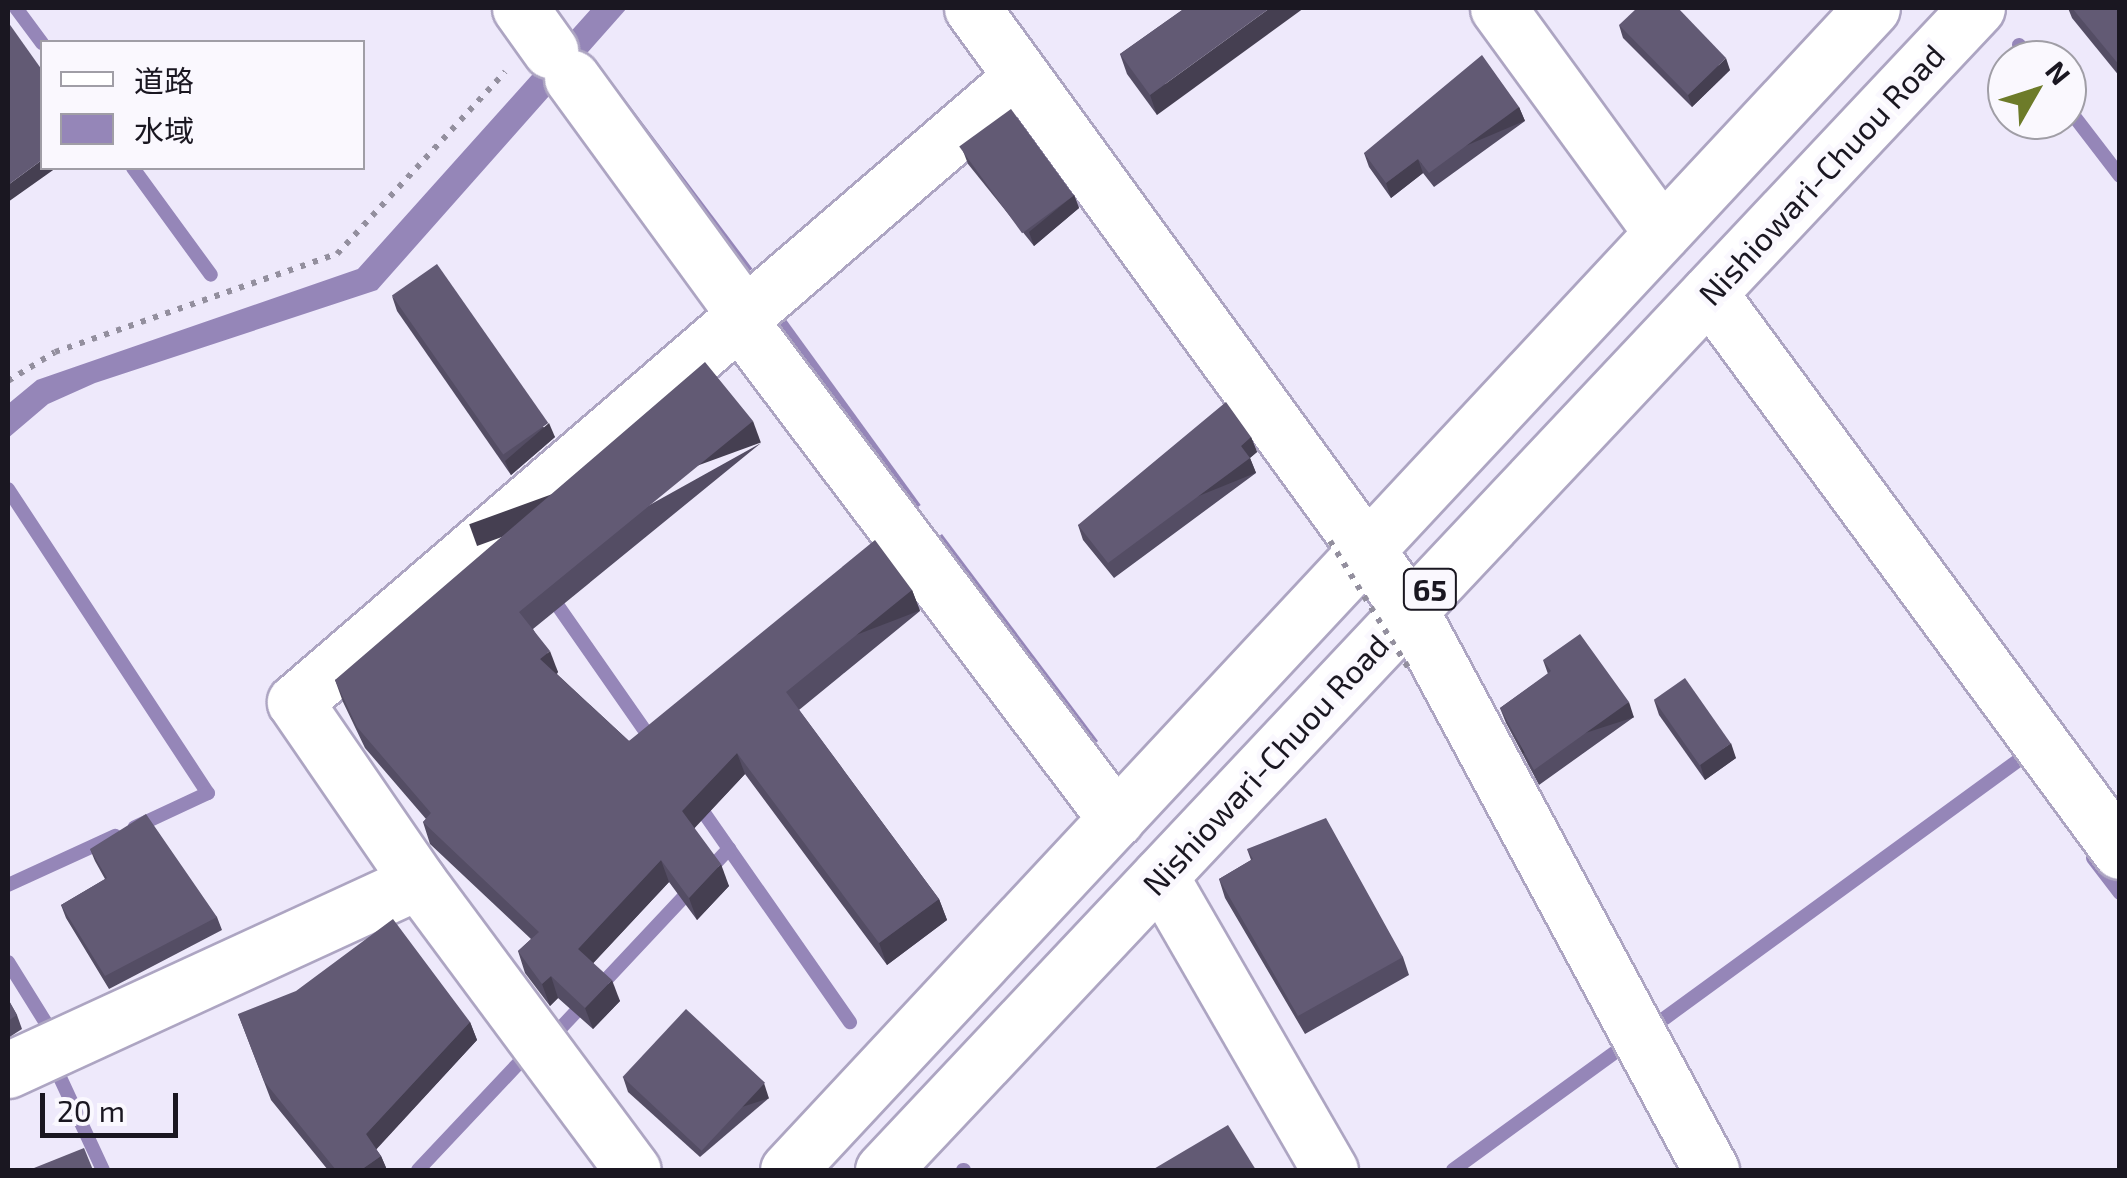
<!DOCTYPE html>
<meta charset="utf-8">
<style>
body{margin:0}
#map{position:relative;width:2127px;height:1178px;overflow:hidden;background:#eee9fb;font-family:"Exo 2","Noto Sans JP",sans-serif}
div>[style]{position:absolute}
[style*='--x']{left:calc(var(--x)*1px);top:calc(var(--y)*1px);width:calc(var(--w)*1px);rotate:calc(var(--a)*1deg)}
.water>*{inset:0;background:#9586b8;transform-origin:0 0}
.stream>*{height:14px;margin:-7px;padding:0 7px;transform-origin:7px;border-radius:7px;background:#9586b8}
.path>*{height:6px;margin-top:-3px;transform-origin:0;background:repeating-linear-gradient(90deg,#938f9e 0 5px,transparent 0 13px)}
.roads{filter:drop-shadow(2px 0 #ada5c2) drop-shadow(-2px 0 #ada5c2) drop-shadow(0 2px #ada5c2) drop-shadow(0 -2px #ada5c2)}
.minor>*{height:55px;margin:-27.5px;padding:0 27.5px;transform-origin:27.5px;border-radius:27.5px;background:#fff}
.major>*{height:55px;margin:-27.5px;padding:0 27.5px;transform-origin:27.5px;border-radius:27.5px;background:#fff}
.path-bridge>*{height:6px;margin-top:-3px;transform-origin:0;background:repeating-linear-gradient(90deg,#938f9e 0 5px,transparent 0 13px)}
.wall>*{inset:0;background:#544d64}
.shaded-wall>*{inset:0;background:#453f51;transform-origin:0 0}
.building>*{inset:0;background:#625a74;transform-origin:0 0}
span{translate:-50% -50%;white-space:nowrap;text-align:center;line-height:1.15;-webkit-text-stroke:10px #faf8fe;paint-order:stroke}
.shield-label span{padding:2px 8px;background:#faf8fe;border:2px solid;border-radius:8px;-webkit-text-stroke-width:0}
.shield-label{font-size:30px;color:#1a1721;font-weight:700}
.street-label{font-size:32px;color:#1a1721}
.frame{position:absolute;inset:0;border:10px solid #1a1721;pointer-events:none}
.legend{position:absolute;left:40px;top:40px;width:325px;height:130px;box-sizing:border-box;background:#faf8fe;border:2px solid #a09ea6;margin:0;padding:12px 18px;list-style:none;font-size:30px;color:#1a1721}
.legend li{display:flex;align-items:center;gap:20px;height:50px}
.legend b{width:50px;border:2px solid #a09ea6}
.north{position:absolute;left:1987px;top:40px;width:100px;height:100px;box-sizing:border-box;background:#faf8fe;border:2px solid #a09ea6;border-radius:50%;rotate:51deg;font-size:28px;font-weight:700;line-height:40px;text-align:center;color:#1a1721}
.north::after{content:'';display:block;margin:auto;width:35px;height:45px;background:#6d7b29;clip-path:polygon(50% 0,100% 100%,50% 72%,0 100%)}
.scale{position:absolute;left:40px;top:1093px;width:138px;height:45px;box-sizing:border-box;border:5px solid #1a1721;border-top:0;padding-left:12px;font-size:30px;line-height:35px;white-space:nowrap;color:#1a1721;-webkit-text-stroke:8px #faf8fe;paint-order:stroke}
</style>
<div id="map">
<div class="water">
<div style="clip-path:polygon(592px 8px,627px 8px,377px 290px,95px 383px,48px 404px,8px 438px,8px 404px,37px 380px,358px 269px)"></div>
<div style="left:611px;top:81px;width:235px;height:14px;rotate:53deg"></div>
<div style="left:782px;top:314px;width:236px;height:14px;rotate:54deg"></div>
<div style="clip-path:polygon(942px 534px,1098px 741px,1087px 751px,933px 541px)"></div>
</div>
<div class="stream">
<div style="--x:16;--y:8;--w:44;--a:53.4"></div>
<div style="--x:2019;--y:45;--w:19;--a:51"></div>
<div style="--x:2067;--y:107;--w:87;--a:52.5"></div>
<div style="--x:133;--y:168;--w:132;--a:53.9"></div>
<div style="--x:8;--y:489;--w:364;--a:56.7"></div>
<div style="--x:208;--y:793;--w:81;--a:155"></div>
<div style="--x:551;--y:596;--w:178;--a:55.1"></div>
<div style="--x:695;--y:800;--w:271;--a:55.1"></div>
<div style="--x:2093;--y:858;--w:44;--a:52.4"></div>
<div style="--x:8;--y:885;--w:118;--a:-24.6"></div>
<div style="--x:8;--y:962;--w:81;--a:58.1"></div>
<div style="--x:1665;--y:1018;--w:439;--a:-36.1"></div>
<div style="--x:556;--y:1033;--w:253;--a:-46.8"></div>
<div style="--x:57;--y:1071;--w:109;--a:65.1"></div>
<div style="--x:418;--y:1170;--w:147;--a:-46.7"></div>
<div style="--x:963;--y:1170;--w:1;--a:0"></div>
<div style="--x:1453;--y:1170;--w:204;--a:-36"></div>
</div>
<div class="path">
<div style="--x:8;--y:381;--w:55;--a:-31.7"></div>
<div style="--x:55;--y:352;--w:299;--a:-19.2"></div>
<div style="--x:337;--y:254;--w:248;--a:-47.3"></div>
</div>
<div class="roads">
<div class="minor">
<div style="--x:520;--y:8;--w:52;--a:54.5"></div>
<div style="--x:972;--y:8;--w:744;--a:53.96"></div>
<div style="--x:1410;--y:610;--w:636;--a:61.74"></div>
<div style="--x:1498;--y:8;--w:278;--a:53.9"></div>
<div style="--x:572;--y:78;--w:292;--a:53.9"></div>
<div style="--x:1709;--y:293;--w:693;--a:53.63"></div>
<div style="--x:738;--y:319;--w:627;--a:52.91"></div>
<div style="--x:1160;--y:876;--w:340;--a:60"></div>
<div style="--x:418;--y:881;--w:217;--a:-124.5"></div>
<div style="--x:295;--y:702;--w:958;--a:-40.72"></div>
<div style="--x:8;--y:1070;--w:451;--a:-24.7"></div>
<div style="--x:418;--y:881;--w:360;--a:53.4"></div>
</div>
<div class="major">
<div style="--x:788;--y:1170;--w:1589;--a:-46.99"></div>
<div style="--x:883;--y:1170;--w:1596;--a:-46.73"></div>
</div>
</div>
<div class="path-bridge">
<div style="--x:1330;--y:541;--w:154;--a:58.3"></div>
</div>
<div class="wall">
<div style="clip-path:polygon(1185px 8px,1157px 115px,1127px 74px,1120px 54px)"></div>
<div style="clip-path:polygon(2068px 8px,2120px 8px,2120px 77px,2072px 18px)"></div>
<div style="clip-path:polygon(1619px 25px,1730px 70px,1692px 107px,1623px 38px)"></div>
<div style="clip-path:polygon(1519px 107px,1525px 121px,1434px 187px,1423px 173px,1391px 198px,1369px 167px,1364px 153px)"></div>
<div style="clip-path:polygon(963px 151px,1074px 195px,1079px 208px,1034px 246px,968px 164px)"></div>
<div style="clip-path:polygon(392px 296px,555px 437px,511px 475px,397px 311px)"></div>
<div style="clip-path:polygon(1251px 437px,1257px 452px,1250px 458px,1256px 473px,1114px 578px,1083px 540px,1078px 525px)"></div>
<div style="clip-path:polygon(761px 443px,533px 629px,558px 672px,557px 674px,629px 741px,912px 590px,920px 611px,799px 710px,939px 899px,947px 920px,887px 965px,745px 774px,694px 828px,729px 886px,697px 920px,669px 882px,593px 963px,620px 1001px,593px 1029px,558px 998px,550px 1006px,525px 973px,518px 951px,531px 939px,430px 844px,423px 822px,426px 819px,365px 748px,343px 702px,335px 680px)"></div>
<div style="clip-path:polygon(1543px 660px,1634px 717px,1539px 785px,1506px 723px,1500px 708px,1548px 674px)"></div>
<div style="clip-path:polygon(1654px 700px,1736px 758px,1705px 780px,1659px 715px)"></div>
<div style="clip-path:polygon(90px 849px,217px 917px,222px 930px,109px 989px,66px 918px,61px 905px,105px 879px,95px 861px)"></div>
<div style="clip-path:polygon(1247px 849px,1403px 957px,1409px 975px,1305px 1034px,1225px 898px,1219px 879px,1251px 860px)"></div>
<div style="clip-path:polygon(8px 999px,17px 1015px,22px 1029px,8px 1038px)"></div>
<div style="clip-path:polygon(238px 1014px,470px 1022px,477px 1040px,376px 1149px,381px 1156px,387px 1170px,328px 1170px,271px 1100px)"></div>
<div style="clip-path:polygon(623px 1077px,769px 1098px,700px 1157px,628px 1092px)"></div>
</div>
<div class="shaded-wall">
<div style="clip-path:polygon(1270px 8px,1304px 8px,1157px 115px,1150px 95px)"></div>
<div style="clip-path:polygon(1726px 58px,1730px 70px,1692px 107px,1688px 95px)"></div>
<div style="left:1519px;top:107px;width:15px;height:112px;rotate:67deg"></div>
<div style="clip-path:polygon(1418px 159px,1423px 173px,1391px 198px,1386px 183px)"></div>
<div style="clip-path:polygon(42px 160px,42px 168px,56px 168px,8px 202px,8px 185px)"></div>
<div style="clip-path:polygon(1074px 195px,1079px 208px,1034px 246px,1029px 232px)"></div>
<div style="left:753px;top:421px;width:23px;height:302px;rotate:70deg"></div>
<div style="clip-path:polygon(549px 423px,555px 437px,511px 475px,505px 461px)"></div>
<div style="clip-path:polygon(1251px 437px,1257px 452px,1246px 461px,1241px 446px)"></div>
<div style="left:1250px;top:458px;width:16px;height:177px;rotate:68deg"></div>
<div style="left:912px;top:590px;width:22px;height:162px;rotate:69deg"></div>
<div style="clip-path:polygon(550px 651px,558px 672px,548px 680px,540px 659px)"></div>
<div style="left:1629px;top:702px;width:16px;height:117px;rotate:72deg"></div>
<div style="clip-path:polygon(1731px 743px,1736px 758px,1705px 780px,1700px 764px)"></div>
<div style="clip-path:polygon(737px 753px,745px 774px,690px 833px,682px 811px)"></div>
<div style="clip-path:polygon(661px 860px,669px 882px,586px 971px,578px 949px)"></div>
<div style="clip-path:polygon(721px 864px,729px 886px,697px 920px,689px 898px)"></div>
<div style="clip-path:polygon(939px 899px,947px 920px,887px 965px,879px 943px)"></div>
<div style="clip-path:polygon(551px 976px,558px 998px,550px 1006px,542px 984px)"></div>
<div style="clip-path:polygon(612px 980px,620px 1001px,593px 1029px,585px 1008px)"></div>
<div style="clip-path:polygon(470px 1022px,477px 1040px,373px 1153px,366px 1134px)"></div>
<div style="left:764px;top:1083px;width:16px;height:91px;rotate:72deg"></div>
<div style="clip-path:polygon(381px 1156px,387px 1170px,361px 1170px)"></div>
</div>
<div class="building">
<div style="clip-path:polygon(1185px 8px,1270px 8px,1150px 95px,1120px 54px)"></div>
<div style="clip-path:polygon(1637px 8px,1678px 8px,1726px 58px,1688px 95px,1619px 25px)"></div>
<div style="clip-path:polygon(2072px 8px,2120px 8px,2120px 66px)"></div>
<div style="clip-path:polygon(8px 22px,42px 70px,42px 160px,8px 185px)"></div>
<div style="clip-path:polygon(1482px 55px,1519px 107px,1429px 173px,1418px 159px,1386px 183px,1364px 153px)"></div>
<div style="left:1011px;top:109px;width:107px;height:64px;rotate:54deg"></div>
<div style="left:437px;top:264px;width:194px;height:55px;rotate:55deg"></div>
<div style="clip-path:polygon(705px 362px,753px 421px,519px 612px,550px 651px,540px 659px,629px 741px,875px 540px,912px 590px,786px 692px,939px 899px,879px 943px,737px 753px,682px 811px,721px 864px,689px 898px,661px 860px,578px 949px,612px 980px,585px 1008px,551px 976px,542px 984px,518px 951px,539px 932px,423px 822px,431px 813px,357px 727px,335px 680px)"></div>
<div style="clip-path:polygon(1226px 402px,1251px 437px,1241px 446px,1250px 458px,1108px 563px,1078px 525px)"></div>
<div style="clip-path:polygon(1580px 634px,1629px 702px,1534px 770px,1500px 708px,1551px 671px,1543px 660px)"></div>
<div style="left:1685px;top:678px;width:80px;height:38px;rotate:55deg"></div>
<div style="clip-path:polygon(146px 814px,217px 917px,105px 976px,61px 905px,107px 878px,90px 849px)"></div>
<div style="clip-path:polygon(1326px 818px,1403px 957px,1298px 1016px,1219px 879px,1253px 859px,1247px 849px)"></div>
<div style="clip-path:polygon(393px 919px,470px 1022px,366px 1134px,381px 1156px,361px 1170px,336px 1170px,264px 1081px,238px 1014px,296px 991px)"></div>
<div style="clip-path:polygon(8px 999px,17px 1015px,8px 1021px)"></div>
<div style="left:686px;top:1009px;width:108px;height:93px;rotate:43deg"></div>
<div style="clip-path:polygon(1228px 1125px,1256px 1170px,1152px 1170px)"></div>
<div style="clip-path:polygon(84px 1148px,93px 1170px,29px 1170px)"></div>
</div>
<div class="shield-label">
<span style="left:1430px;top:589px">65</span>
</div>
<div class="street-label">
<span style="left:1821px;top:174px;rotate:-47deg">Nishiowari-Chuou Road</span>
<span style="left:1265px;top:764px;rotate:-47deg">Nishiowari-Chuou Road</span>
</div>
<div class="frame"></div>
<ul class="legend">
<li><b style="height:12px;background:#fff"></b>道路</li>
<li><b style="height:28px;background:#9586b8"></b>水域</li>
</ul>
<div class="north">N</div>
<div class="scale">20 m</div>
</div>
